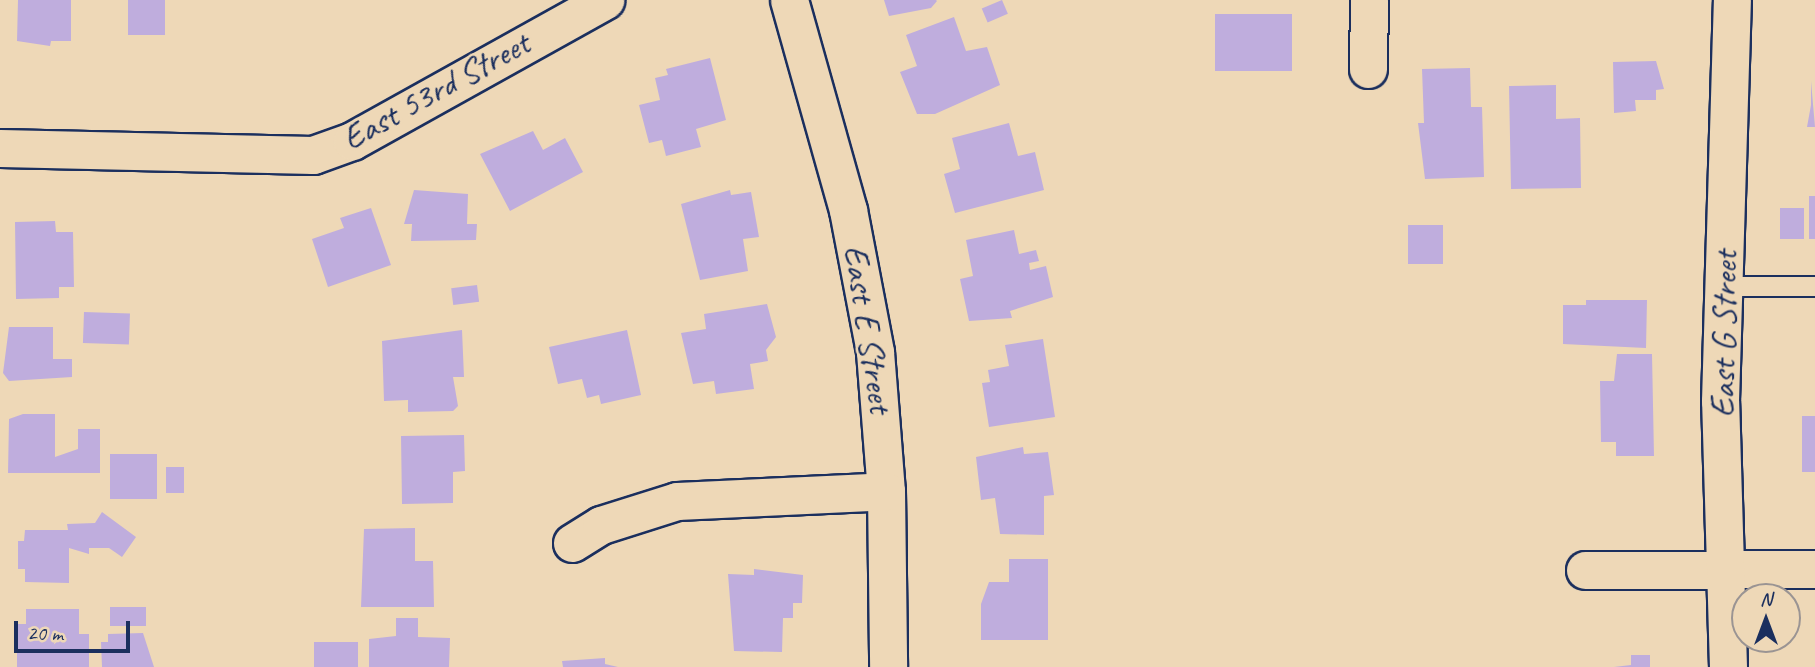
<!DOCTYPE html>
<style>
body{margin:0}
#map{position:relative;width:1815px;height:667px;overflow:hidden;background:#eed8b7;font-family:Caveat,sans-serif}
div>[style]{position:absolute}
[style*='--x']{left:calc(var(--x)*1px);top:calc(var(--y)*1px);width:calc(var(--w)*1px);rotate:calc(var(--a)*1deg)}
.building>*{inset:0;background:#bfaddd;transform-origin:0 0}
.roads{filter:drop-shadow(2px 0 #1b2f5e) drop-shadow(-2px 0 #1b2f5e) drop-shadow(0 2px #1b2f5e) drop-shadow(0 -2px #1b2f5e)}
.service>*{height:19px;margin:-9.5px;padding:0 9.5px;transform-origin:9.5px;border-radius:9.5px;background:#eed8b7}
.minor>*{height:37px;margin:-18.5px;padding:0 18.5px;transform-origin:18.5px;border-radius:18.5px;background:#eed8b7}
span{translate:-50% -50%;white-space:nowrap;text-align:center;line-height:1.15;-webkit-text-stroke:5px #eed8b7;paint-order:stroke}
.street-label{font-size:35px;color:#1b2f5e}
.north{position:absolute;left:1731px;top:583px;width:70px;height:70px;box-sizing:border-box;background:#eed8b7;border:2px solid #9a9493;border-radius:50%;rotate:0deg;font-size:19px;font-weight:700;line-height:28px;text-align:center;color:#1b2f5e}
.north::after{content:'';display:block;margin:auto;width:24px;height:32px;background:#1b2f5e;clip-path:polygon(50% 0,100% 100%,50% 72%,0 100%)}
.scale{position:absolute;left:14px;top:621px;width:116px;height:32px;box-sizing:border-box;border:4px solid #1b2f5e;border-top:0;padding-left:9px;font-size:21px;line-height:24px;white-space:nowrap;color:#1b2f5e;-webkit-text-stroke:5px #eed8b7;paint-order:stroke}
</style>
<div id="map">
<div class="building">
<div style="clip-path:polygon(18px 0,71px 0,71px 41px,51px 41px,50px 46px,17px 41px)"></div>
<div style="left:128px;top:0;width:37px;height:35px"></div>
<div style="clip-path:polygon(884px 0,936px 0,937px 1px,931px 8px,889px 16px)"></div>
<div style="left:1002px;top:0;width:15px;height:22px;rotate:67deg"></div>
<div style="left:1215px;top:14px;width:77px;height:57px"></div>
<div style="clip-path:polygon(954px 17px,966px 51px,987px 47px,1000px 85px,935px 114px,917px 114px,900px 72px,917px 66px,906px 35px)"></div>
<div style="clip-path:polygon(710px 58px,726px 120px,696px 129px,701px 147px,666px 156px,662px 140px,649px 143px,639px 105px,660px 100px,655px 78px,668px 75px,666px 69px)"></div>
<div style="clip-path:polygon(1656px 61px,1664px 89px,1656px 90px,1656px 100px,1635px 100px,1636px 111px,1614px 113px,1613px 62px)"></div>
<div style="clip-path:polygon(1470px 68px,1471px 107px,1482px 107px,1484px 177px,1425px 179px,1418px 123px,1424px 123px,1422px 69px)"></div>
<div style="clip-path:polygon(1811px 81px,1815px 127px,1807px 127px,1811px 105px)"></div>
<div style="clip-path:polygon(1556px 85px,1556px 119px,1580px 118px,1581px 188px,1511px 189px,1509px 86px)"></div>
<div style="clip-path:polygon(1009px 123px,1018px 156px,1035px 152px,1044px 190px,955px 213px,944px 174px,960px 169px,952px 138px)"></div>
<div style="clip-path:polygon(533px 131px,543px 150px,565px 138px,583px 172px,510px 211px,480px 154px)"></div>
<div style="clip-path:polygon(414px 190px,468px 194px,467px 224px,477px 224px,476px 240px,411px 241px,412px 224px,404px 224px)"></div>
<div style="clip-path:polygon(730px 190px,731px 195px,751px 192px,759px 237px,743px 239px,748px 271px,700px 280px,681px 204px)"></div>
<div style="left:1809px;top:196px;width:6px;height:43px"></div>
<div style="clip-path:polygon(371px 208px,391px 265px,328px 287px,312px 239px,344px 228px,340px 218px)"></div>
<div style="left:1780px;top:208px;width:24px;height:31px"></div>
<div style="clip-path:polygon(55px 221px,56px 232px,73px 232px,74px 287px,59px 287px,59px 298px,16px 299px,15px 222px)"></div>
<div style="left:1408px;top:225px;width:35px;height:39px"></div>
<div style="clip-path:polygon(1014px 230px,1019px 254px,1036px 250px,1039px 261px,1029px 263px,1030px 270px,1046px 266px,1053px 297px,1010px 311px,1012px 318px,969px 321px,960px 279px,973px 276px,966px 240px)"></div>
<div style="left:477px;top:285px;width:17px;height:26px;rotate:83deg"></div>
<div style="clip-path:polygon(1586px 300px,1647px 300px,1646px 348px,1563px 344px,1563px 305px,1586px 305px)"></div>
<div style="clip-path:polygon(767px 304px,776px 337px,766px 350px,768px 361px,750px 364px,754px 389px,716px 394px,714px 381px,693px 384px,681px 333px,706px 329px,704px 314px)"></div>
<div style="left:84px;top:312px;width:46px;height:31px;rotate:2deg"></div>
<div style="clip-path:polygon(9px 327px,53px 327px,53px 359px,72px 359px,72px 377px,9px 381px,3px 373px)"></div>
<div style="clip-path:polygon(462px 330px,464px 377px,453px 377px,458px 406px,453px 411px,408px 412px,408px 400px,384px 401px,382px 341px)"></div>
<div style="clip-path:polygon(627px 330px,641px 395px,601px 404px,599px 395px,587px 398px,582px 379px,558px 384px,549px 347px)"></div>
<div style="clip-path:polygon(1043px 339px,1055px 417px,989px 427px,982px 383px,990px 382px,988px 370px,1009px 366px,1005px 345px)"></div>
<div style="clip-path:polygon(1617px 354px,1652px 354px,1654px 456px,1616px 456px,1616px 442px,1601px 442px,1600px 381px,1614px 381px)"></div>
<div style="clip-path:polygon(23px 414px,55px 414px,55px 457px,78px 449px,78px 429px,100px 429px,100px 473px,8px 473px,9px 419px)"></div>
<div style="left:1802px;top:416px;width:13px;height:56px"></div>
<div style="clip-path:polygon(464px 435px,465px 471px,453px 472px,453px 503px,402px 504px,401px 436px)"></div>
<div style="clip-path:polygon(1023px 447px,1024px 454px,1048px 452px,1054px 495px,1044px 496px,1044px 535px,1000px 534px,995px 498px,981px 500px,976px 457px)"></div>
<div style="left:110px;top:454px;width:47px;height:45px"></div>
<div style="left:184px;top:467px;width:26px;height:18px;rotate:90deg"></div>
<div style="clip-path:polygon(102px 512px,136px 537px,122px 557px,109px 548px,89px 548px,89px 554px,69px 548px,69px 583px,25px 582px,25px 569px,18px 569px,18px 541px,24px 541px,25px 530px,68px 530px,67px 524px,95px 523px)"></div>
<div style="clip-path:polygon(415px 528px,415px 561px,433px 561px,434px 607px,361px 607px,364px 529px)"></div>
<div style="clip-path:polygon(1009px 559px,1048px 559px,1048px 640px,981px 640px,981px 604px,989px 582px,1009px 582px)"></div>
<div style="clip-path:polygon(754px 569px,803px 575px,802px 603px,793px 603px,793px 618px,783px 618px,782px 652px,734px 651px,728px 574px,754px 575px)"></div>
<div style="left:146px;top:607px;width:19px;height:36px;rotate:90deg"></div>
<div style="clip-path:polygon(26px 609px,79px 609px,79px 634px,89px 634px,89px 667px,17px 667px,17px 624px,26px 624px)"></div>
<div style="clip-path:polygon(396px 618px,418px 618px,418px 637px,450px 638px,449px 667px,369px 667px,369px 639px,396px 636px)"></div>
<div style="clip-path:polygon(143px 633px,154px 667px,102px 667px,101px 642px,108px 642px,108px 634px)"></div>
<div style="left:314px;top:642px;width:44px;height:25px"></div>
<div style="clip-path:polygon(1631px 655px,1650px 655px,1650px 667px,1614px 667px,1631px 665px)"></div>
<div style="clip-path:polygon(605px 658px,605px 664px,618px 667px,563px 667px,562px 661px)"></div>
</div>
<div class="roads">
<div class="service">
<div style="--x:1724;--y:286;--w:91;--a:0"></div>
</div>
<div class="minor">
<div style="--x:789;--y:0;--w:218;--a:74.3"></div>
<div style="--x:848;--y:210;--w:145;--a:79.2"></div>
<div style="--x:875;--y:352;--w:139;--a:85.5"></div>
<div style="--x:886;--y:491;--w:176;--a:89.3"></div>
<div style="--x:1368;--y:69;--w:69;--a:-89.2"></div>
<div style="--x:0;--y:148;--w:313;--a:1.3"></div>
<div style="--x:313;--y:155;--w:41;--a:-19.7"></div>
<div style="--x:352;--y:141;--w:290;--a:-29.1"></div>
<div style="--x:572;--y:543;--w:34;--a:-32"></div>
<div style="--x:601;--y:525;--w:80;--a:-17.5"></div>
<div style="--x:677;--y:501;--w:209;--a:-2.7"></div>
<div style="--x:1585;--y:570;--w:230;--a:-0.2"></div>
<div style="--x:1728;--y:667;--w:266;--a:-91.7"></div>
<div style="--x:1720;--y:401;--w:401;--a:-88.3"></div>
</div>
</div>
<div class="street-label">
<span style="left:436px;top:91px;rotate:-29deg">East 53rd Street</span>
<span style="left:868px;top:329px;rotate:81deg">East E Street</span>
<span style="left:1724px;top:334px;rotate:-89deg">East G Street</span>
</div>
<div class="north">N</div>
<div class="scale">20 m</div>
</div>
